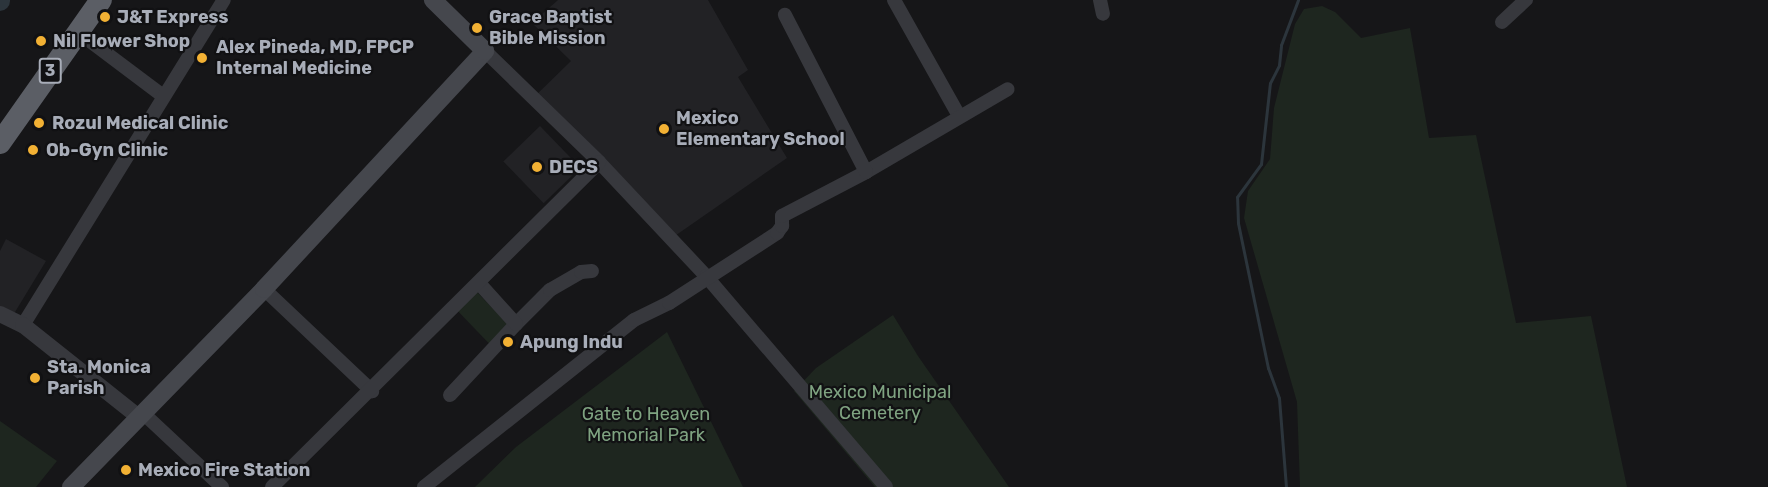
<!DOCTYPE html>
<style>
body{margin:0}
#map{position:relative;width:1768px;height:487px;overflow:hidden;background:#161618;font-family:Rubik,sans-serif}
div>[style]{position:absolute}
[style*='--x']{left:calc(var(--x)*1px);top:calc(var(--y)*1px);width:calc(var(--w)*1px);rotate:calc(var(--a)*1deg)}
.built>*{inset:0;background:#222225;transform-origin:0 0}
.green>*{inset:0;background:#1e261f;transform-origin:0 0}
.stream>*{height:3px;margin:-1.5px;padding:0 1.5px;transform-origin:1.5px;border-radius:1.5px;background:#2c353c}
.river>*{height:20px;margin:-10px;padding:0 10px;transform-origin:10px;border-radius:10px;background:#2c353c}
.minor>*{height:14px;margin:-7px;padding:0 7px;transform-origin:7px;border-radius:7px;background:#37383d}
.tertiary>*{height:16px;margin:-8px;padding:0 8px;transform-origin:8px;border-radius:8px;background:#37383d}
.secondary>*{height:18px;margin:-9px;padding:0 9px;transform-origin:9px;border-radius:9px;background:#45474d}
.trunk>*{height:22px;margin:-11px;padding:0 11px;transform-origin:11px;border-radius:11px;background:#5b5e65}
.dots>*{width:16px;height:16px;translate:-50% -50%;box-sizing:border-box;border:3px solid #111113;border-radius:50%}
span{translate:-50% -50%;white-space:nowrap;text-align:center;line-height:1.15;-webkit-text-stroke:4.5px #111113;paint-order:stroke}
.shield-label span{padding:2px 4px;background:#111113;border:2px solid;border-radius:4px;-webkit-text-stroke-width:0}
.shield-label{font-size:16px;color:#a8adb8;font-weight:700}
.poi-label{font-size:18px;color:#a8adb8;font-weight:700}
.left{translate:0 -50%;text-align:left}
.park-label{font-size:18px;color:#7fa381}
</style>
<div id="map">
<div class="built">
<div style="clip-path:polygon(558px 0,708px 0,748px 70px,738px 77px,787px 158px,669px 240px,530px 101px,571px 61px,532px 23px)"></div>
<div style="left:540px;top:126px;width:58px;height:51px;rotate:46deg"></div>
<div style="clip-path:polygon(6px 239px,46px 261px,12px 317px,0 310px,0 251px)"></div>
</div>
<div class="green">
<div style="clip-path:polygon(1322px 6px,1335px 12px,1361px 38px,1410px 28px,1429px 138px,1476px 135px,1516px 323px,1591px 316px,1627px 487px,1300px 487px,1297px 402px,1244px 218px,1248px 191px,1270px 159px,1274px 108px,1295px 24px,1304px 9px)"></div>
<div style="left:475px;top:290px;width:53px;height:27px;rotate:46deg"></div>
<div style="clip-path:polygon(893px 315px,918px 356px,1009px 487px,875px 487px,794px 391px,816px 368px)"></div>
<div style="clip-path:polygon(667px 332px,743px 487px,475px 487px,516px 447px)"></div>
<div style="clip-path:polygon(0 421px,57px 461px,36px 487px,0 487px)"></div>
</div>
<div class="stream">
<div style="--x:1286;--y:487;--w:89;--a:-94.5"></div>
<div style="--x:1279;--y:398;--w:32;--a:-110"></div>
<div style="--x:1268;--y:368;--w:148;--a:-101.7"></div>
<div style="--x:1238;--y:223;--w:26;--a:-92"></div>
<div style="--x:1237;--y:197;--w:41;--a:-54"></div>
<div style="--x:1261;--y:164;--w:81;--a:-83.7"></div>
<div style="--x:1270;--y:83;--w:20;--a:-63"></div>
<div style="--x:1279;--y:65;--w:20;--a:-84"></div>
<div style="--x:1281;--y:45;--w:48;--a:-69.3"></div>
</div>
<div class="river">
<div style="--x:0;--y:1;--w:1;--a:-90"></div>
</div>
<div class="minor">
<div style="--x:894;--y:0;--w:133;--a:60.7"></div>
<div style="--x:1100;--y:0;--w:14;--a:78"></div>
<div style="--x:1502;--y:22;--w:33;--a:-43"></div>
<div style="--x:78;--y:32;--w:105;--a:36.9"></div>
<div style="--x:485;--y:51;--w:159;--a:44.2"></div>
<div style="--x:599;--y:162;--w:156;--a:46.8"></div>
<div style="--x:706;--y:276;--w:277;--a:49.5"></div>
<div style="--x:866;--y:172;--w:164;--a:-30.3"></div>
<div style="--x:264;--y:289;--w:149;--a:43.4"></div>
<div style="--x:516;--y:324;--w:48;--a:-45"></div>
<div style="--x:550;--y:290;--w:36;--a:-30"></div>
<div style="--x:581;--y:272;--w:11;--a:-5"></div>
<div style="--x:23;--y:325;--w:382;--a:-58.3"></div>
<div style="--x:450;--y:395;--w:97;--a:-47.1"></div>
<div style="--x:516;--y:324;--w:55;--a:-132.1"></div>
<div style="--x:144;--y:414;--w:107;--a:43.1"></div>
<div style="--x:272;--y:487;--w:461;--a:-44.8"></div>
<div style="--x:424;--y:487;--w:268;--a:-38.5"></div>
<div style="--x:634;--y:320;--w:39;--a:-26"></div>
<div style="--x:669;--y:303;--w:129;--a:-32.9"></div>
<div style="--x:777;--y:233;--w:9;--a:-54"></div>
<div style="--x:782;--y:226;--w:10;--a:-90"></div>
<div style="--x:782;--y:216;--w:95;--a:-27.6"></div>
<div style="--x:866;--y:172;--w:177;--a:-117.3"></div>
</div>
<div class="tertiary">
<div style="--x:0;--y:314;--w:25;--a:26"></div>
<div style="--x:23;--y:325;--w:149;--a:38.5"></div>
</div>
<div class="secondary">
<div style="--x:71;--y:487;--w:277;--a:-45.7"></div>
<div style="--x:264;--y:289;--w:325;--a:-47.1"></div>
<div style="--x:485;--y:51;--w:73;--a:-135.6"></div>
</div>
<div class="trunk">
<div style="--x:0;--y:143;--w:175;--a:-54.8"></div>
</div>
<div class="dots">
<div style="left:105px;top:17px;background:#f2b134"></div>
<div style="left:477px;top:28px;background:#f2b134"></div>
<div style="left:41px;top:41px;background:#f2b134"></div>
<div style="left:202px;top:58px;background:#f2b134"></div>
<div style="left:39px;top:123px;background:#f2b134"></div>
<div style="left:664px;top:129px;background:#f2b134"></div>
<div style="left:33px;top:150px;background:#f2b134"></div>
<div style="left:537px;top:167px;background:#f2b134"></div>
<div style="left:508px;top:342px;background:#f2b134"></div>
<div style="left:35px;top:378px;background:#f2b134"></div>
<div style="left:126px;top:470px;background:#f2b134"></div>
</div>
<div class="shield-label">
<span style="left:50px;top:71px">3</span>
</div>
<div class="poi-label">
<span class="left" style="left:117px;top:17px">J&amp;T Express</span>
<span class="left" style="left:489px;top:28px">Grace Baptist<br>Bible Mission</span>
<span class="left" style="left:53px;top:41px">Nil Flower Shop</span>
<span class="left" style="left:216px;top:58px">Alex Pineda, MD, FPCP<br>Internal Medicine</span>
<span class="left" style="left:676px;top:129px">Mexico<br>Elementary School</span>
<span class="left" style="left:52px;top:123px">Rozul Medical Clinic</span>
<span class="left" style="left:46px;top:150px">Ob-Gyn Clinic</span>
<span class="left" style="left:549px;top:167px">DECS</span>
<span class="left" style="left:520px;top:342px">Apung Indu</span>
<span class="left" style="left:47px;top:378px">Sta. Monica<br>Parish</span>
<span class="left" style="left:138px;top:470px">Mexico Fire Station</span>
</div>
<div class="park-label">
<span style="left:880px;top:403px">Mexico Municipal<br>Cemetery</span>
<span style="left:646px;top:425px">Gate to Heaven<br>Memorial Park</span>
</div>
</div>
